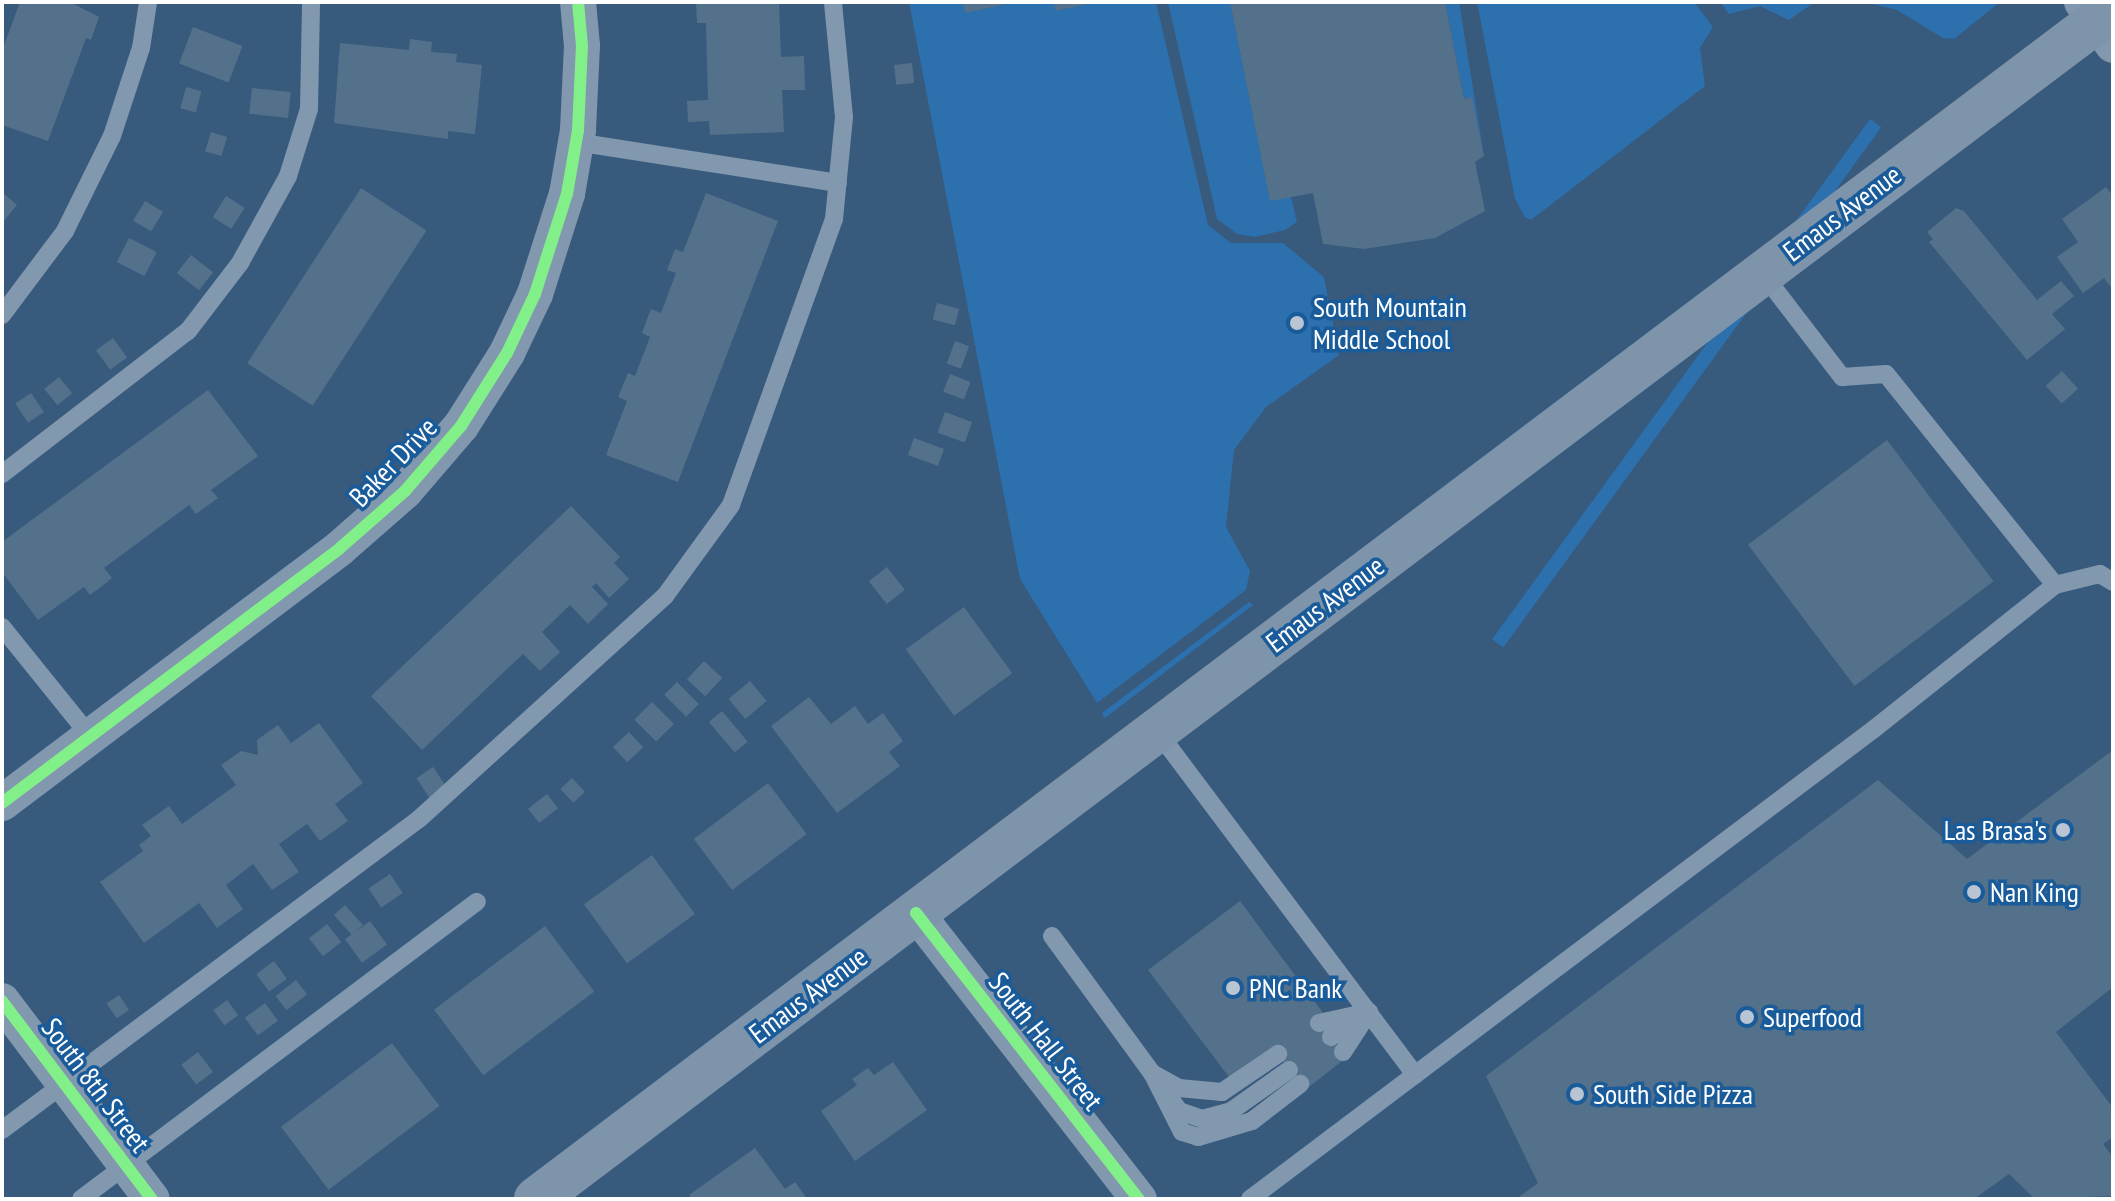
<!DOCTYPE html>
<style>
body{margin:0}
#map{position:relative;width:2115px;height:1201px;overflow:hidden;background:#375a7d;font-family:"PT Sans Narrow",sans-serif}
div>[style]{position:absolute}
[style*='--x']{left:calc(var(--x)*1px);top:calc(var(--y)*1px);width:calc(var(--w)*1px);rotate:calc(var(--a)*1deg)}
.green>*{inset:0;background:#2c70ae;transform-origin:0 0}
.building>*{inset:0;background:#54718c;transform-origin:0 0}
.lane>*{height:18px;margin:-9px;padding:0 9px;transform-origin:9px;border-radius:9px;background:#8298af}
.street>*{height:36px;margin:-18px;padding:0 18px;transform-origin:18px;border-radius:18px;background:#8298af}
.secondary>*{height:44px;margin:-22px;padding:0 22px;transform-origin:22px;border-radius:22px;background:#7d94ab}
.cycleway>*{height:12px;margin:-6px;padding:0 6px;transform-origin:6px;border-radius:6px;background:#82f089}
.dots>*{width:22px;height:22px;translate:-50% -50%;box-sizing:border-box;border:4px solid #1a5b9a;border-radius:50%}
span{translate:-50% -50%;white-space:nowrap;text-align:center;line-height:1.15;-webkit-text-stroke:7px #1a5b9a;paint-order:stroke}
.street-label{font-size:28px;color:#fff}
.poi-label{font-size:28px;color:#fff}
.left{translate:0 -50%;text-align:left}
.right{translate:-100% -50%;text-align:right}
.frame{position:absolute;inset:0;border:4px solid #fff;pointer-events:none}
</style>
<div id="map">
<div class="green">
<div style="clip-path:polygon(909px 2px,963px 2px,966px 12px,1018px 2px,1054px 2px,1056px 11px,1096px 2px,1156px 2px,1208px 225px,1231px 243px,1283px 243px,1324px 277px,1339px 355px,1266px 407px,1234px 450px,1226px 527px,1250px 571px,1246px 590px,1097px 703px,1020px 579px)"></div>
<div style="clip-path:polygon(1168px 2px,1230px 2px,1270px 200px,1291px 197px,1297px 222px,1285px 230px,1255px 237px,1237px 234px,1217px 219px)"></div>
<div style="clip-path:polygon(1445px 2px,1459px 2px,1484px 156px,1472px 98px,1464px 99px)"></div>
<div style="clip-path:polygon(1477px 2px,1694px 2px,1713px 27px,1700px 48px,1705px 86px,1531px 220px,1525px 217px,1515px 199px)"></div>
<div style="clip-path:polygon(1720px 2px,1815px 2px,1789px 20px,1760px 6px,1729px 14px)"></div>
<div style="clip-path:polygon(1866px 2px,2000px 2px,1954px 39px,1943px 38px,1897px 10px)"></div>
<div style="left:1870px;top:119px;width:14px;height:643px;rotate:36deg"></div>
<div style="clip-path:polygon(1249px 602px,1253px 605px,1105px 718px,1102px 713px)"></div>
</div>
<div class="building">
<div style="clip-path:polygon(20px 2px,70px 2px,99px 17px,91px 40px,86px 38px,48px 141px,2px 125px,2px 51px)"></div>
<div style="clip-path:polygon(696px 2px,779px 2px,781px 57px,804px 56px,805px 90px,782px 90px,784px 132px,710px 135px,709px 121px,688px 122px,687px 101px,708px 100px,706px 23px,697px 23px)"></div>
<div style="clip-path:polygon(963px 2px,1011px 2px,1011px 3px,965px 13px)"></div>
<div style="clip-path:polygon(1054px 2px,1092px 2px,1092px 3px,1056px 11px)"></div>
<div style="clip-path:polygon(1230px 2px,1445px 2px,1464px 99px,1472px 97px,1484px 156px,1475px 162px,1485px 211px,1435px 238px,1364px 249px,1323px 244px,1313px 193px,1270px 201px)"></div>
<div style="left:193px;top:27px;width:53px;height:39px;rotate:21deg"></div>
<div style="clip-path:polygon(410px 39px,432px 42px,431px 52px,457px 54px,456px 62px,482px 65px,475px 134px,448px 131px,448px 139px,334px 123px,340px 43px,409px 50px)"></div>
<div style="left:912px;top:63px;width:20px;height:18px;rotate:84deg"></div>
<div style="left:186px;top:87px;width:16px;height:22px;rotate:15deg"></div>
<div style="left:252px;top:88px;width:39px;height:26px;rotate:6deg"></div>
<div style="left:211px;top:132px;width:17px;height:20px;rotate:17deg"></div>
<div style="clip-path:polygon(2106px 187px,2113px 196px,2113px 290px,2104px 278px,2083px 293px,2057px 257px,2078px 242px,2062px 219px)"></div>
<div style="left:361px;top:188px;width:78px;height:209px;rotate:33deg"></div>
<div style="clip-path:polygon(2px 192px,17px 205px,2px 223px)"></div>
<div style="clip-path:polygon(706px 193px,778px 221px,678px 482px,606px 455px,627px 401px,618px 397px,628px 373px,635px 376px,650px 337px,642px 333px,647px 319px,651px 309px,661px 313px,676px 273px,667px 270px,675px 249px,683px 252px)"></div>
<div style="left:226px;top:196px;width:22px;height:25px;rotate:32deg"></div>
<div style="left:145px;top:201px;width:21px;height:23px;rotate:31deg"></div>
<div style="clip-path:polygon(1956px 208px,1964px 211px,2037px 300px,2061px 281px,2074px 296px,2052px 314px,2065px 329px,2027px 360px,1929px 242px,1933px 239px,1927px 232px)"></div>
<div style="left:129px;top:238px;width:31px;height:27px;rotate:27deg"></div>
<div style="left:191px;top:255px;width:28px;height:23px;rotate:38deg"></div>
<div style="left:937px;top:303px;width:23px;height:17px;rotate:15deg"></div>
<div style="left:113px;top:338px;width:24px;height:21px;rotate:54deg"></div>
<div style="left:955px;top:341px;width:15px;height:24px;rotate:20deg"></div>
<div style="left:2062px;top:371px;width:24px;height:22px;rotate:48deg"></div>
<div style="left:950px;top:374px;width:22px;height:19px;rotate:21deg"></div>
<div style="left:59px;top:377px;width:21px;height:19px;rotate:51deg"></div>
<div style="clip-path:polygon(208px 390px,258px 456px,211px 490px,218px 498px,196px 514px,189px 505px,104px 568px,112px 578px,101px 587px,90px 595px,84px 587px,38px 620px,2px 572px,2px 542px)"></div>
<div style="left:31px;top:393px;width:23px;height:19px;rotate:56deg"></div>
<div style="left:945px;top:412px;width:29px;height:22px;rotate:20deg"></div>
<div style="left:914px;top:438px;width:32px;height:18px;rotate:20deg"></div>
<div style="left:1887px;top:440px;width:177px;height:174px;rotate:53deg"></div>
<div style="clip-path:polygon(571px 506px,620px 557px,614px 563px,629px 579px,609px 598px,596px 583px,592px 587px,608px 604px,588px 624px,570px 605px,542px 632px,560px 652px,540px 671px,523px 654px,422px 750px,371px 696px)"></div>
<div style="left:887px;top:567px;width:29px;height:23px;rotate:52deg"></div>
<div style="left:964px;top:607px;width:82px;height:72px;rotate:54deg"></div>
<div style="left:704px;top:661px;width:25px;height:25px;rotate:43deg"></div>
<div style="left:750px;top:681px;width:26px;height:28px;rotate:50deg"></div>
<div style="left:677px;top:682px;width:31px;height:18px;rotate:45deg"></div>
<div style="clip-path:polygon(809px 697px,831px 724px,855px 706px,868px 724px,883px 713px,903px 741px,889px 752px,900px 766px,837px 813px,771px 726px)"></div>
<div style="left:652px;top:702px;width:31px;height:25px;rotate:45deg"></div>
<div style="left:722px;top:711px;width:40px;height:17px;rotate:50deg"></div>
<div style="clip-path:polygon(319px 723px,363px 783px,335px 804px,348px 821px,320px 841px,307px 824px,279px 844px,299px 872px,272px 890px,253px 864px,226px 885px,243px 909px,217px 928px,199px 903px,144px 943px,100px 882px,143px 851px,139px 845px,151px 836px,142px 825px,169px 806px,182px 824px,236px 785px,221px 765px,241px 751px,258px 755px,257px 740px,278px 725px,291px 743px)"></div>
<div style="left:629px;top:732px;width:21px;height:22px;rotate:47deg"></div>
<div style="clip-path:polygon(2113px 750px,2113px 987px,2056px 1032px,2113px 1108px,2113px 1137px,2103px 1144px,2113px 1157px,2113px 1196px,2035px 1199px,2009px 1174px,1974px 1199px,1516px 1199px,1538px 1183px,1486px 1076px,1878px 780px,1967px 859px)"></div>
<div style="left:433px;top:767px;width:25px;height:20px;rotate:56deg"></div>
<div style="left:572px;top:778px;width:19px;height:16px;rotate:47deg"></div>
<div style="left:768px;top:783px;width:64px;height:93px;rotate:53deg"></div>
<div style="left:547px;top:794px;width:18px;height:24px;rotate:52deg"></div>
<div style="left:652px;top:855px;width:73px;height:84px;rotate:54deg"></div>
<div style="left:390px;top:874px;width:23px;height:26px;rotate:56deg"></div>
<div style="clip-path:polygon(1240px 901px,1323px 1013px,1316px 1019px,1346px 1058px,1305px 1090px,1274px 1050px,1232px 1081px,1148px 970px)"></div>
<div style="left:345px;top:905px;width:27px;height:15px;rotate:48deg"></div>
<div style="left:370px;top:921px;width:29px;height:31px;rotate:54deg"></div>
<div style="left:327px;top:924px;width:23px;height:23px;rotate:52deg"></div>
<div style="left:545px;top:926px;width:82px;height:139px;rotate:53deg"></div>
<div style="left:274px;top:961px;width:22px;height:22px;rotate:54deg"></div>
<div style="left:296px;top:980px;width:18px;height:26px;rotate:52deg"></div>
<div style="left:119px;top:995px;width:18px;height:15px;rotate:56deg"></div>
<div style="left:227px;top:1000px;width:19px;height:17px;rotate:54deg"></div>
<div style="left:265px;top:1003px;width:22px;height:25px;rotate:54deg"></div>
<div style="left:392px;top:1043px;width:79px;height:139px;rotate:53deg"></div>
<div style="left:198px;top:1052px;width:25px;height:21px;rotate:53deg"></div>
<div style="clip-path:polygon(893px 1062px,927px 1110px,855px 1161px,821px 1111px,857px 1085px,852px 1079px,868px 1068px,874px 1075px)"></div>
<div style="clip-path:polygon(755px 1148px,785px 1189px,795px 1182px,807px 1199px,692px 1199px,689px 1195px)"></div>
</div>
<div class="lane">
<div style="--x:576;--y:142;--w:265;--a:8.9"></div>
<div style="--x:1763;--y:274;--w:130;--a:52.5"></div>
<div style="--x:1842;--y:377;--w:44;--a:-3.9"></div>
<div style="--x:1886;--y:374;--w:270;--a:51.3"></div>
<div style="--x:2055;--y:585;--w:46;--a:-13.7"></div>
<div style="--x:2100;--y:574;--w:15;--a:32"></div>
<div style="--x:2;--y:315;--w:105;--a:-53.1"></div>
<div style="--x:65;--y:231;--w:106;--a:-63.7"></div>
<div style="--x:112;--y:136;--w:93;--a:-71.8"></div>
<div style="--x:141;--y:48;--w:47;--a:-81.3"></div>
<div style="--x:2;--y:474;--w:235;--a:-37.6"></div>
<div style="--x:188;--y:331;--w:86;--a:-52.6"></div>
<div style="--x:240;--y:263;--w:99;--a:-61.1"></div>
<div style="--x:288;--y:176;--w:70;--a:-72.6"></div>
<div style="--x:309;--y:109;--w:107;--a:-88.9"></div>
<div style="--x:2;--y:627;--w:140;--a:51.1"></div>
<div style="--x:1157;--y:731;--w:430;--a:53.1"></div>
<div style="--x:1052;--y:936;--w:170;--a:53.9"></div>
<div style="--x:1152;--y:1073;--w:66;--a:63"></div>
<div style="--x:1182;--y:1132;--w:17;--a:17"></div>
<div style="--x:1198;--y:1137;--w:56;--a:-16.5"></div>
<div style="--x:1252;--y:1121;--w:61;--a:-37.6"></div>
<div style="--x:1319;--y:1023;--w:51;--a:-12.4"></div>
<div style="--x:1331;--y:1037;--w:34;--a:-34"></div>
<div style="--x:1343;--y:1052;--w:48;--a:-57"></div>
<div style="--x:1152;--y:1073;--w:31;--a:29"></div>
<div style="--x:1179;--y:1088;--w:43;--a:5.3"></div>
<div style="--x:1222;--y:1092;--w:68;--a:-34.2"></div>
<div style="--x:1170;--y:1098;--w:16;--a:55"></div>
<div style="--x:1179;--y:1111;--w:24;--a:19"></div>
<div style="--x:1202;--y:1119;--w:30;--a:-15"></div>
<div style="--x:1231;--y:1111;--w:71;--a:-35.3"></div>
<div style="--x:2;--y:1130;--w:520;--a:-36.72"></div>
<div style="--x:419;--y:819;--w:332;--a:-42.2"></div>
<div style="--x:665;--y:596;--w:112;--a:-54"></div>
<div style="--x:731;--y:505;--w:304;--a:-70.2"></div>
<div style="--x:834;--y:219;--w:102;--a:-84.4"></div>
<div style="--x:844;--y:117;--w:116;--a:-95.5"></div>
<div style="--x:81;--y:1199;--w:495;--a:-36.9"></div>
<div style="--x:1250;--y:1199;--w:781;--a:-36.99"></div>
<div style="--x:1874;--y:729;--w:231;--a:-38.5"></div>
</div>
<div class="street">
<div style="--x:2082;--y:2;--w:53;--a:54.2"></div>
<div style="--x:2;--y:803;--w:423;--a:-37"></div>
<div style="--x:340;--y:548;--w:86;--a:-41.2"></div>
<div style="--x:405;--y:491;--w:86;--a:-49.3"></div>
<div style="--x:461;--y:426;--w:86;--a:-57.8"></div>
<div style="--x:507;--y:353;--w:65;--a:-64.6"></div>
<div style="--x:535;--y:294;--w:105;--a:-72.3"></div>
<div style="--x:567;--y:194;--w:65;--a:-80.2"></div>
<div style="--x:578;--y:130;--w:84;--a:-87.3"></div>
<div style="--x:582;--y:46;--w:44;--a:-95.2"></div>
<div style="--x:916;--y:913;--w:363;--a:52.1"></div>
<div style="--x:2;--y:1001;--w:248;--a:52.9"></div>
</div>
<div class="secondary">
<div style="--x:536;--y:1199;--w:1976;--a:-37.04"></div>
</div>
<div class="cycleway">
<div style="--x:2;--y:803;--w:423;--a:-37"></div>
<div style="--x:340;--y:548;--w:86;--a:-41.2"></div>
<div style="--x:405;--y:491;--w:86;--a:-49.3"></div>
<div style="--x:461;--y:426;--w:86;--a:-57.8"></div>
<div style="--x:507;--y:353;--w:65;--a:-64.6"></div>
<div style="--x:535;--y:294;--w:105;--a:-72.3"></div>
<div style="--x:567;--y:194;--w:65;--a:-80.2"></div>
<div style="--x:578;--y:130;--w:84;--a:-87.3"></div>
<div style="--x:582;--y:46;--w:44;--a:-95.2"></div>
<div style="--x:916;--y:913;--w:363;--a:52.1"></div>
<div style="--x:2;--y:1001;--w:248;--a:52.9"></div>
</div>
<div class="dots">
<div style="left:1297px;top:323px;background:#b9c5d2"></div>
<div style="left:2063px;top:830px;background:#b9c5d2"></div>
<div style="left:1974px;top:892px;background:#b9c5d2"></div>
<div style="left:1233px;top:988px;background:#b9c5d2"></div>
<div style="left:1747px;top:1017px;background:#b9c5d2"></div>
<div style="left:1577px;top:1094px;background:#b9c5d2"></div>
</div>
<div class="street-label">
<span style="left:1842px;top:213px;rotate:-37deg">Emaus Avenue</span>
<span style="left:393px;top:462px;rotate:-46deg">Baker Drive</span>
<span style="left:1325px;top:604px;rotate:-37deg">Emaus Avenue</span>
<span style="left:808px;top:995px;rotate:-37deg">Emaus Avenue</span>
<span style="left:1046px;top:1041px;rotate:52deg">South Hall Street</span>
<span style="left:96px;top:1085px;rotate:53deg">South 8th Street</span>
</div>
<div class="poi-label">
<span class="left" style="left:1313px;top:323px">South Mountain<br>Middle School</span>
<span class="right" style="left:2047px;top:830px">Las Brasa's</span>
<span class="left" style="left:1990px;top:892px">Nan King</span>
<span class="left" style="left:1249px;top:988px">PNC Bank</span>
<span class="left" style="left:1763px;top:1017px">Superfood</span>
<span class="left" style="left:1593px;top:1094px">South Side Pizza</span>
</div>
<div class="frame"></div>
</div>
